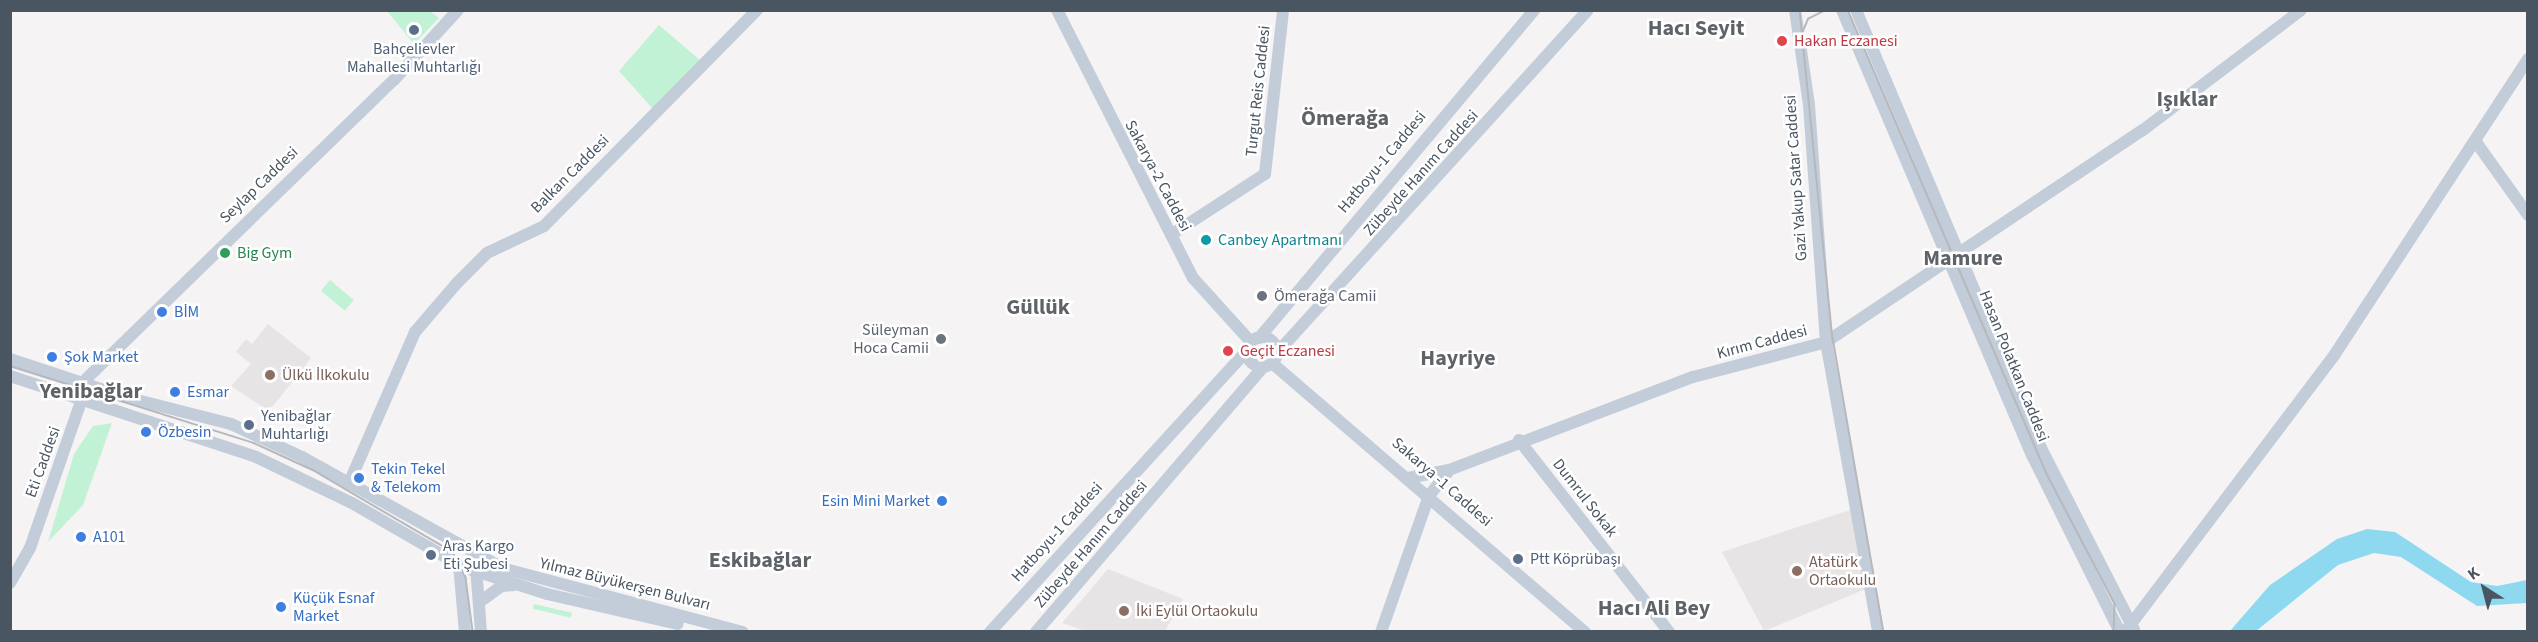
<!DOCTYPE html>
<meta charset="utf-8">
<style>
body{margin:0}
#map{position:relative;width:2538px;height:642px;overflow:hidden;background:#f5f3f3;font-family:"Source Sans 3",sans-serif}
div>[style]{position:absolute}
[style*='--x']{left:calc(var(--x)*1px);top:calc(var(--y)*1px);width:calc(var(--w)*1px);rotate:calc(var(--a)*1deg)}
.education>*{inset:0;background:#e6e4e5}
.green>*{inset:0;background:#c2f2d6;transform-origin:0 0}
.water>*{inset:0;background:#8ed9f0}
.secondary>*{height:12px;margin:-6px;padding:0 6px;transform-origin:6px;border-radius:6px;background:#c3cdd9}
.secondary>.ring{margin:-6px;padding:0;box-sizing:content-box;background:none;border:12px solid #c3cdd9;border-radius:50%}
.tram>*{height:1.5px;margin:-0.75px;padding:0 0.75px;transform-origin:0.75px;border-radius:0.75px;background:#b5b8bd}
.dots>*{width:16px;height:16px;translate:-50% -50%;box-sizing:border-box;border:3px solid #fff;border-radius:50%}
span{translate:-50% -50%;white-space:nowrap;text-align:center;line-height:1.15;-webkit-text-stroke:5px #fff;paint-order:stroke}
.health-label{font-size:16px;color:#be3a42}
.left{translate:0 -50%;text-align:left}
.service-label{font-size:16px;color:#4e5e75}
.street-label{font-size:16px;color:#495561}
.culture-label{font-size:16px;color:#0d838f}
.leisure-label{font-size:16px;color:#27864d}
.worship-label{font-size:16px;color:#5b616d}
.right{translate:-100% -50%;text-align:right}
.shop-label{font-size:16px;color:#366cbe}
.education-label{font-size:16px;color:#785e54}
.district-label{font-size:22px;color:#5f6368;font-weight:700}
.frame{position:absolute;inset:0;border:12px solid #495561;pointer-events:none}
.north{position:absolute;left:2454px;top:558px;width:60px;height:60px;-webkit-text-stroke:4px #fff;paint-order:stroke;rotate:324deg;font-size:16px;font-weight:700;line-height:24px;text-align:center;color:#495561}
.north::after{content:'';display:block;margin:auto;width:21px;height:27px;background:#495561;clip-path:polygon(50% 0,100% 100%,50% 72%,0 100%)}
</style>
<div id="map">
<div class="education">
<div style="clip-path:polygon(268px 324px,311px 358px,269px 411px,231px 386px,251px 364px,236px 352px,246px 339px,252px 344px)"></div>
<div style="clip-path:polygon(1853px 509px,1866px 589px,1764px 631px,1722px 552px)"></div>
<div style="clip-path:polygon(1108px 569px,1183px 599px,1165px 631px,1086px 631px,1062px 623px)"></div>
</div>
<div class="green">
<div style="clip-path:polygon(387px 11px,430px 11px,439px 18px,414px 44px)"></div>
<div style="clip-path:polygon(659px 25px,701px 61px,653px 109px,619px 71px)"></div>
<div style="left:330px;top:280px;width:31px;height:14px;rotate:40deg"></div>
<div style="clip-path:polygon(112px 423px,83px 505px,48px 542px,74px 454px,93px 426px)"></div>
<div style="left:534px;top:604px;width:39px;height:5px;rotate:13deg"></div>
</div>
<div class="water">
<div style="clip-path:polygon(2367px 529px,2395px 532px,2471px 582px,2497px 586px,2527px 580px,2527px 603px,2477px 606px,2401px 557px,2374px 553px,2338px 565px,2256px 631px,2230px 631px,2270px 585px,2337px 539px)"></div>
</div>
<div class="secondary">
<div style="--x:1057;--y:10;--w:301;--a:63.1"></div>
<div style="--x:1193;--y:278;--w:86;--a:47.8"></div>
<div style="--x:1795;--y:10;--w:96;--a:81.6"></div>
<div style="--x:1809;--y:105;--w:238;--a:85.9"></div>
<div style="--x:1826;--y:342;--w:295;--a:79.8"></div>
<div style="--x:1842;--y:10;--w:484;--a:66.9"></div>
<div style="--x:2032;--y:455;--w:198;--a:63.6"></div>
<div style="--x:1856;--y:10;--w:475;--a:67.1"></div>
<div style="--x:2041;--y:448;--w:204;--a:62.9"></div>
<div style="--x:2476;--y:142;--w:90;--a:54.5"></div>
<div style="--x:1171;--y:235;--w:112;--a:-33"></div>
<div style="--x:1265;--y:174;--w:165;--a:-83.7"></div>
<div class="ring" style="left:1247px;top:337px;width:18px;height:18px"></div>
<div style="--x:1259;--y:338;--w:428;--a:-50"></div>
<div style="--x:1276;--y:354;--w:464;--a:-47.8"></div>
<div style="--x:10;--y:359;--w:121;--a:18.3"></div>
<div style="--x:125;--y:397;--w:109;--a:14.3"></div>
<div style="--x:231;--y:424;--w:78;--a:24.9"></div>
<div style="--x:302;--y:457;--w:229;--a:29"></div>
<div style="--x:502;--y:568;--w:249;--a:14.9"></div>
<div style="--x:1272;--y:363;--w:413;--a:40.7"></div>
<div style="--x:10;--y:376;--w:259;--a:18.2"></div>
<div style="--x:256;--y:457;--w:106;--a:25.6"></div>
<div style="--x:352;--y:503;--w:128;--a:30"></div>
<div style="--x:463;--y:567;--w:88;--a:17.8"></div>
<div style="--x:547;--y:594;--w:134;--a:12.9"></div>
<div style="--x:82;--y:383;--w:435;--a:-44.2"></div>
<div style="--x:394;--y:80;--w:95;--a:-47.6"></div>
<div style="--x:1519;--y:440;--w:244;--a:52"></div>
<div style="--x:1408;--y:478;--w:42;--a:-11"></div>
<div style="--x:349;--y:483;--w:165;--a:-66.4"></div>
<div style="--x:415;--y:332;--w:65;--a:-49.4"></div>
<div style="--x:457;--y:283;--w:42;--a:-45"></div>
<div style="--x:487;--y:253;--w:63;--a:-25.3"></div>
<div style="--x:544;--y:226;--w:303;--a:-45.4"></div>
<div style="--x:459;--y:565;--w:67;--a:84.9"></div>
<div style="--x:476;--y:567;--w:65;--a:85.6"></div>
<div style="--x:10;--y:583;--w:40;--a:-60.3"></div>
<div style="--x:30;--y:548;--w:164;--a:-70.8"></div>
<div style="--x:481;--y:601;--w:26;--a:-36"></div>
<div style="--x:502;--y:586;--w:12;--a:-5"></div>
<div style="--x:990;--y:632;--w:381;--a:-47.6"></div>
<div style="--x:1036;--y:632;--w:349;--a:-49.4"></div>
<div style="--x:1381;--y:632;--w:144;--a:-70.6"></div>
<div style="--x:1429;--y:496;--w:33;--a:-52"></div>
<div style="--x:1449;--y:470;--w:261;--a:-20.9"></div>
<div style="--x:1693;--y:377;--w:138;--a:-14.7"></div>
<div style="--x:1826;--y:342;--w:381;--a:-33.8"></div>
<div style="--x:2143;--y:130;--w:198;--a:-37.2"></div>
<div style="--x:2125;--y:632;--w:348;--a:-52.9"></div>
<div style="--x:2335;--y:354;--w:353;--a:-56.8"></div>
</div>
<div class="tram">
<div style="--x:1800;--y:10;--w:330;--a:84.3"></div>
<div style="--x:1833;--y:338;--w:298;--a:80.2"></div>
<div style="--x:1848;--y:10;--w:505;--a:66.79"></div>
<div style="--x:2047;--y:474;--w:147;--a:62.4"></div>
<div style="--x:2115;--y:604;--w:28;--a:92"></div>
<div style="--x:1803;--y:31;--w:13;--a:-67"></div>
<div style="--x:1808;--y:19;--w:20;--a:-27"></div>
<div style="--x:10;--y:366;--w:256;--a:17.5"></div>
<div style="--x:254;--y:443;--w:65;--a:24.6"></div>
<div style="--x:313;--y:470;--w:162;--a:30.4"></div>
<div style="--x:453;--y:552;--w:29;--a:63"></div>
<div style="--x:466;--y:578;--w:54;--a:82.6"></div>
</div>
<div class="dots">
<div style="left:414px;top:30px;background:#5c6f8a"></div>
<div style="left:1782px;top:41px;background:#e0444e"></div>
<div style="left:1206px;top:240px;background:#0f9aa8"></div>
<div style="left:225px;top:253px;background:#2e9e5b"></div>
<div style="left:1262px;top:296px;background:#6b7280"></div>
<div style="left:162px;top:312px;background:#3f7fe0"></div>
<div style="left:941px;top:339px;background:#6b7280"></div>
<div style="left:1228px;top:351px;background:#e0444e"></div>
<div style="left:52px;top:357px;background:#3f7fe0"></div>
<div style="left:270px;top:375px;background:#8d6e63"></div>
<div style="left:175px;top:392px;background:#3f7fe0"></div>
<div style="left:249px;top:425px;background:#5c6f8a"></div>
<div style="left:146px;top:432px;background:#3f7fe0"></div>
<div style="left:359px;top:478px;background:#3f7fe0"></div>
<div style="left:942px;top:501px;background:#3f7fe0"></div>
<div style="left:81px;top:537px;background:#3f7fe0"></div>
<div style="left:431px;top:555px;background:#5c6f8a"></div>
<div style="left:1518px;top:559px;background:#5c6f8a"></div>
<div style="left:1797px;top:571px;background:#8d6e63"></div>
<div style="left:281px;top:607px;background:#3f7fe0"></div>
<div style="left:1124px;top:611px;background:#8d6e63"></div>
</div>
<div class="health-label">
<span class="left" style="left:1794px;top:41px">Hakan Eczanesi</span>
<span class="left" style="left:1240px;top:351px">Geçit Eczanesi</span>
</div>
<div class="service-label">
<span style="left:414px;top:58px">Bahçelievler<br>Mahallesi Muhtarlığı</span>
<span class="left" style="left:261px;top:425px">Yenibağlar<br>Muhtarlığı</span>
<span class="left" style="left:443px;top:555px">Aras Kargo<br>Eti Şubesi</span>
<span class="left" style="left:1530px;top:559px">Ptt Köprübaşı</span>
</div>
<div class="street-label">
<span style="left:1258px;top:91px;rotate:-84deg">Turgut Reis Caddesi</span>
<span style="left:1382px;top:162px;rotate:-50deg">Hatboyu-1 Caddesi</span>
<span style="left:1421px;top:173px;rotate:-48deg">Zübeyde Hanım Caddesi</span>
<span style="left:570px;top:174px;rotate:-45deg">Balkan Caddesi</span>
<span style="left:1158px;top:176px;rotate:62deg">Sakarya-2 Caddesi</span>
<span style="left:1796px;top:178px;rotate:-94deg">Gazi Yakup Satar Caddesi</span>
<span style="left:259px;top:185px;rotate:-44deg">Seylap Caddesi</span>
<span style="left:1762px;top:342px;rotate:-15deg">Kırım Caddesi</span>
<span style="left:2014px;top:366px;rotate:68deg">Hasan Polatkan Caddesi</span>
<span style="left:43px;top:462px;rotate:-70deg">Eti Caddesi</span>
<span style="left:1442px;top:482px;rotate:41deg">Sakarya -1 Caddesi</span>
<span style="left:1585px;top:498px;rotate:52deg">Dumrul Sokak</span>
<span style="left:1057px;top:532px;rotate:-48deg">Hatboyu-1 Caddesi</span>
<span style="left:1091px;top:544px;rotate:-49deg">Zübeyde Hanım Caddesi</span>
<span style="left:625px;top:584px;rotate:14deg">Yılmaz Büyükerşen Bulvarı</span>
</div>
<div class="culture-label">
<span class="left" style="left:1218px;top:240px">Canbey Apartmanı</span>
</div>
<div class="leisure-label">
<span class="left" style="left:237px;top:253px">Big Gym</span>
</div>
<div class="worship-label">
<span class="left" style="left:1274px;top:296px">Ömerağa Camii</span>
<span class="right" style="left:929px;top:339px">Süleyman<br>Hoca Camii</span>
</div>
<div class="shop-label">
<span class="left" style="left:174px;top:312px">BİM</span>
<span class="left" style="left:64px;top:357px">Şok Market</span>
<span class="left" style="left:187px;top:392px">Esmar</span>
<span class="left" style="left:158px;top:432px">Özbesin</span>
<span class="left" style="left:371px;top:478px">Tekin Tekel<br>&amp; Telekom</span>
<span class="right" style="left:930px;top:501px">Esin Mini Market</span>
<span class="left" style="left:93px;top:537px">A101</span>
<span class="left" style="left:293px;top:607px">Küçük Esnaf<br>Market</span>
</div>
<div class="education-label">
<span class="left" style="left:282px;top:375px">Ülkü İlkokulu</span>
<span class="left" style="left:1809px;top:571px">Atatürk<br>Ortaokulu</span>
<span class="left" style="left:1136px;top:611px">İki Eylül Ortaokulu</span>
</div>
<div class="district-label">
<span style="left:1696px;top:29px">Hacı Seyit</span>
<span style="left:2187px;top:100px">Işıklar</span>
<span style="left:1345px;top:119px">Ömerağa</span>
<span style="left:1963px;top:259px">Mamure</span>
<span style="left:1038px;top:308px">Güllük</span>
<span style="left:1458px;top:359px">Hayriye</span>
<span style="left:91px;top:392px">Yenibağlar</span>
<span style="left:760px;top:561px">Eskibağlar</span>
<span style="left:1654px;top:609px">Hacı Ali Bey</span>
</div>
<div class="frame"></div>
<div class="north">K</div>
</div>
